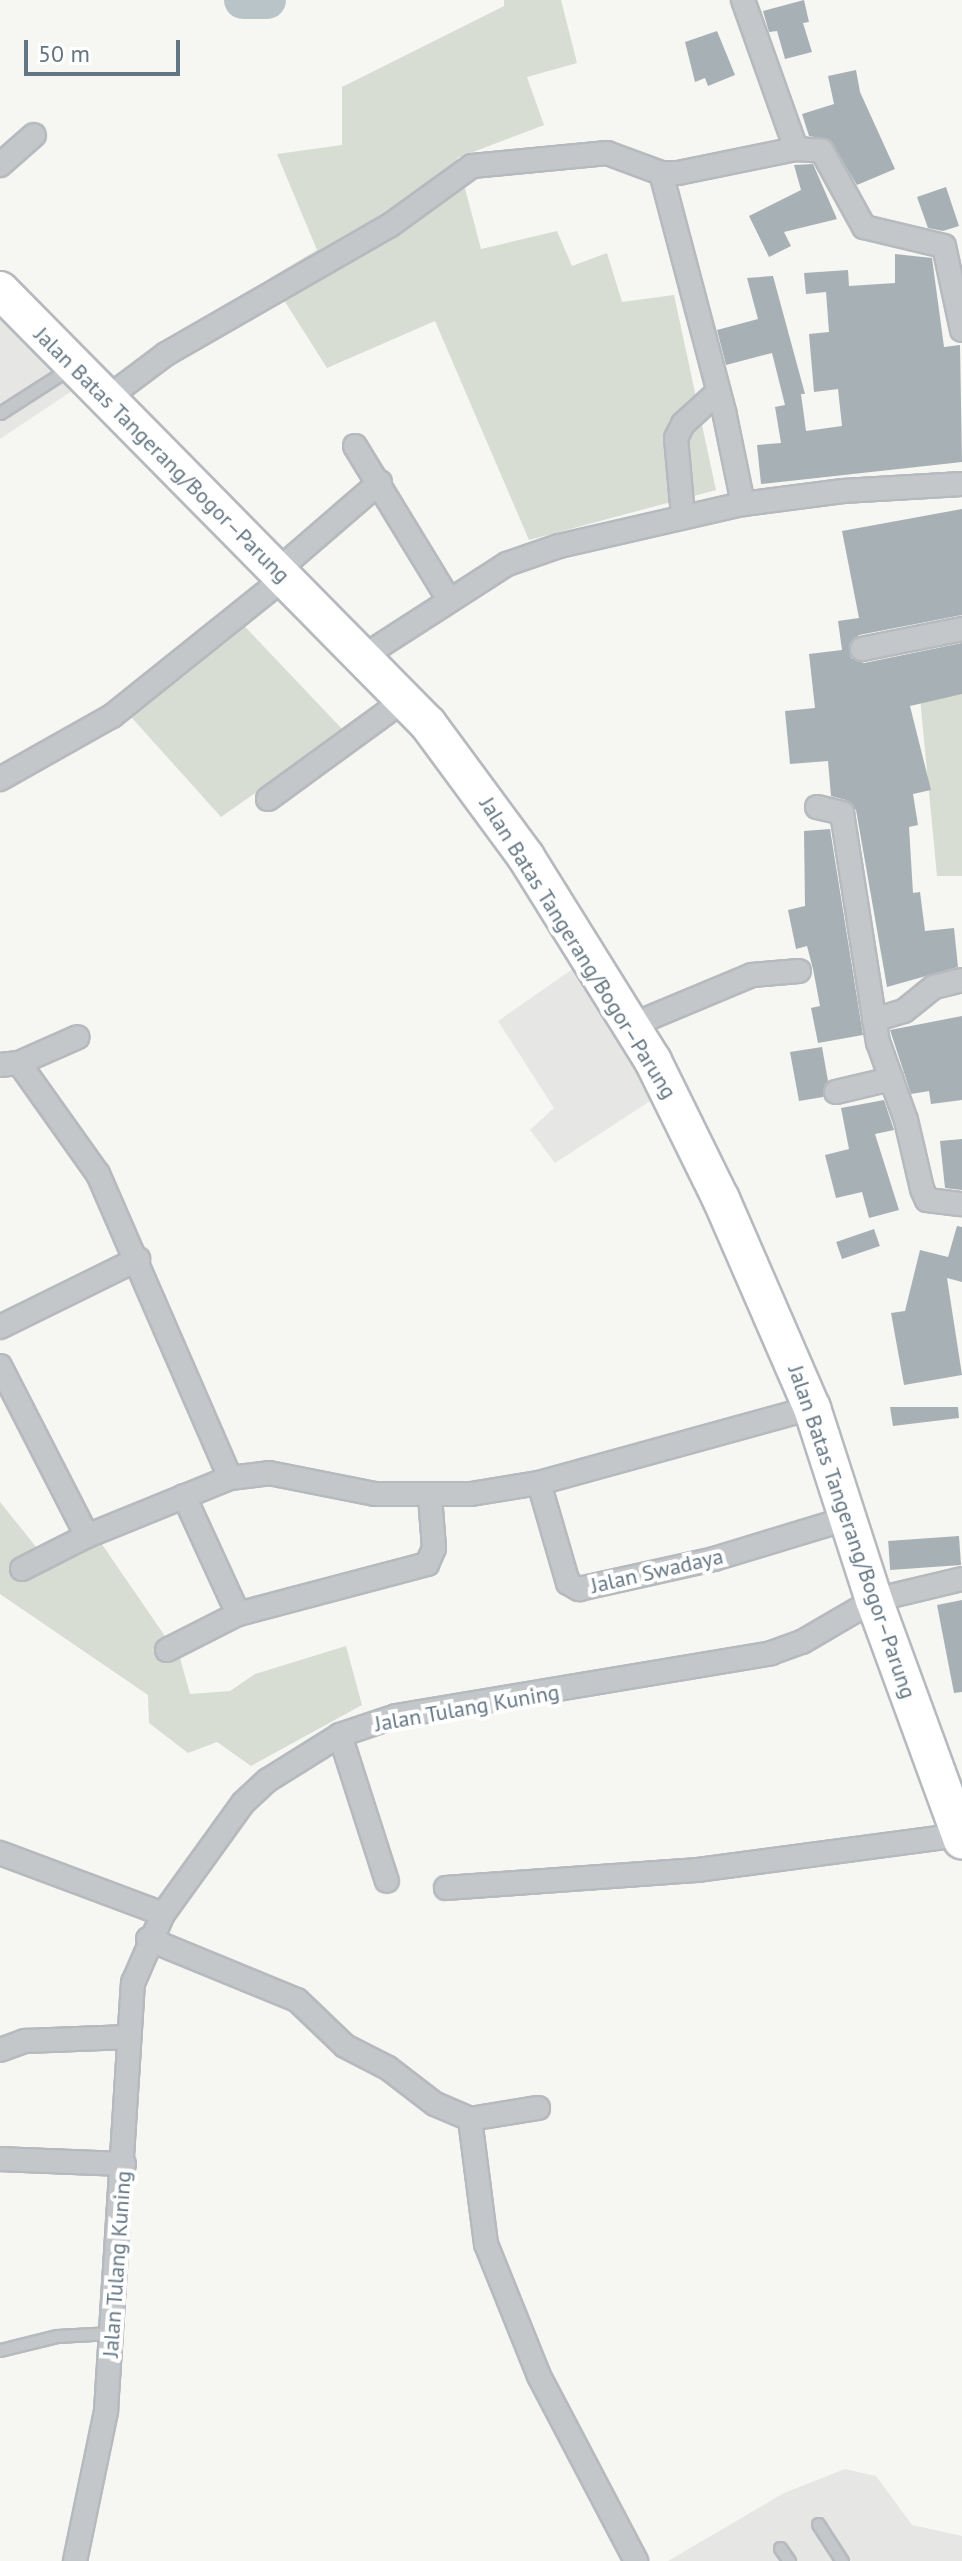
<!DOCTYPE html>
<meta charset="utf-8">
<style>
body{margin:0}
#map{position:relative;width:962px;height:2561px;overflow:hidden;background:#f6f6f2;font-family:"PT Sans",sans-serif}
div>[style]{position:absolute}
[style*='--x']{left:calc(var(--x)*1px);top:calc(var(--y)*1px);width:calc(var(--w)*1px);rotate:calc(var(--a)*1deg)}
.built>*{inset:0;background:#e6e7e5}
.green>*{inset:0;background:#d7ddd3}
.river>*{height:38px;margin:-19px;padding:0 19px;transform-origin:19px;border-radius:19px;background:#b8c4c8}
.building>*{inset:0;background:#a7b0b5;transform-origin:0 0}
.roads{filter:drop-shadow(2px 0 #b6babe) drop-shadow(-2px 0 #b6babe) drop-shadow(0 2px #b6babe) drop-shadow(0 -2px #b6babe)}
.service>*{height:11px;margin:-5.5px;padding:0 5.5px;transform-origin:5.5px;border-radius:5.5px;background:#c3c7ca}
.minor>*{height:22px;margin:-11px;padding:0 11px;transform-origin:11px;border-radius:11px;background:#c3c7ca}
.primary>*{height:36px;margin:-18px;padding:0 18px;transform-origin:18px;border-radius:18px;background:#fff}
span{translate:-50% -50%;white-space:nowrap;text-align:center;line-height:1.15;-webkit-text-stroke:8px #fff;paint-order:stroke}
.street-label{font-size:22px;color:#647683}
.scale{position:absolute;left:24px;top:40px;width:156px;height:36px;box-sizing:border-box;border:4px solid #647683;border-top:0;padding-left:10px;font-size:24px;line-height:28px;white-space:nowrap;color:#647683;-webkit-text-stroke:6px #fff;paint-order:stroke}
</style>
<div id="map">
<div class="built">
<div style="clip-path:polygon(0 288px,93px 377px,0 439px)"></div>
<div style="clip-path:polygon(587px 959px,664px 1092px,555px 1163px,530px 1130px,554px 1108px,498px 1021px)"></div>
<div style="clip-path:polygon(845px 2469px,876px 2476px,912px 2525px,962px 2536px,962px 2561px,668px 2561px,784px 2493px)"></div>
</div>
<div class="green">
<div style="clip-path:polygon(504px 0,561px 0,577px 63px,527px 77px,544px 125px,457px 158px,481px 249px,557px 231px,572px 266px,607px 253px,622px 302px,674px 295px,716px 490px,529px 540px,435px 321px,327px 368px,270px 278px,317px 250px,277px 154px,342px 145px,342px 87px,504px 6px)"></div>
<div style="clip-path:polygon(233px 614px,344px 731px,221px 817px,115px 699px)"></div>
<div style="clip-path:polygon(962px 682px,962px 876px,937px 876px,919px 687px)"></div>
<div style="clip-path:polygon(0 1502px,53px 1568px,99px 1540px,180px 1658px,190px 1694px,230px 1691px,255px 1674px,346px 1646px,362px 1705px,251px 1766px,217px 1742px,188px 1753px,149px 1723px,148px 1695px,0 1594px)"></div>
</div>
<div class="river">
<div style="--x:243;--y:0;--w:24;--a:0"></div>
</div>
<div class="building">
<div style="clip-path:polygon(804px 0,809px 22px,803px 23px,812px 52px,785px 59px,777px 31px,769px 32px,763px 11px)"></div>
<div style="clip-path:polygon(717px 31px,735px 75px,708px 86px,705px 78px,695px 82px,685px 42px)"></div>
<div style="clip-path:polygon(856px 70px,860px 92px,895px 169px,857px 185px,830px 140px,809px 136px,802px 114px,834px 104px,828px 76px)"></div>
<div style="clip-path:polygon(813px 164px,837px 219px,784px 232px,791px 246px,769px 257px,749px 216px,801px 190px,794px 165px)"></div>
<div style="clip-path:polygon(946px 187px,959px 226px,943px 231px,928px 228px,917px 197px)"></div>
<div style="clip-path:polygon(895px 254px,932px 258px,944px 347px,960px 345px,962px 462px,761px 484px,757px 445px,781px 443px,775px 407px,785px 405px,772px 353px,726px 365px,717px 330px,758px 319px,747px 278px,773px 276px,805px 394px,801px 394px,806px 431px,842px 426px,838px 389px,814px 392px,809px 334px,829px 332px,826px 292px,806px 294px,804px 273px,848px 270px,849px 286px,895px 283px)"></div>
<div style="clip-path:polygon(962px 509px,962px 615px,859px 635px,849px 645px,851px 658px,864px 663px,962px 643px,962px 694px,910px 706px,931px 790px,913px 794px,918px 825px,909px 827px,913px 893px,920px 892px,925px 931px,954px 928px,958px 967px,887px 987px,856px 810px,846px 800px,831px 796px,828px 761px,790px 764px,785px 711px,815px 708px,809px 654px,842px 650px,838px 621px,859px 618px,842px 531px)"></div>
<div style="clip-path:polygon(830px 829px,863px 1035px,818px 1043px,811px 1008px,820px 1006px,813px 969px,807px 946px,796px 949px,788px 910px,805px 906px,804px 831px)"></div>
<div style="clip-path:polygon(962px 1016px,962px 1100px,931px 1104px,929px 1091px,911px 1094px,890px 1030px)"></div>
<div style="clip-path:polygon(822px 1047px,828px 1081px,823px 1097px,799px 1101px,790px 1052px)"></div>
<div style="clip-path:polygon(884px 1100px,894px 1130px,875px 1134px,899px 1210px,869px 1218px,862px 1192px,836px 1198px,825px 1155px,849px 1149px,841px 1108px)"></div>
<div style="clip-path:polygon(962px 1139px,962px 1190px,945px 1188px,940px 1141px)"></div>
<div style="clip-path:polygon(957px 1226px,962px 1227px,962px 1282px,947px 1278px,962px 1375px,904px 1385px,891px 1313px,905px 1311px,920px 1250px,948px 1257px)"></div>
<div style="left:874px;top:1229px;width:18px;height:40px;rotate:71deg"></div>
<div style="clip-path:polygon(890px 1407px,958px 1407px,959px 1418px,893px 1426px)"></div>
<div style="left:959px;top:1536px;width:29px;height:71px;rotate:86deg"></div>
<div style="clip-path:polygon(962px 1600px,962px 1692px,954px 1693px,937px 1605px)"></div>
</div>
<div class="roads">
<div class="service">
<div style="--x:0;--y:413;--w:83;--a:-32.7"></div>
<div style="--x:0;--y:2350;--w:59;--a:-13.8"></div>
<div style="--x:57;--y:2336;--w:54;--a:-3.2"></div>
<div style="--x:818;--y:2524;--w:44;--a:57"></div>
<div style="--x:780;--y:2548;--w:16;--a:55"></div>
</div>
<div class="minor">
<div style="--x:743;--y:0;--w:158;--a:70.4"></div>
<div style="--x:0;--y:165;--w:45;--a:-41.4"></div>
<div style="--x:661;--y:173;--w:251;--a:75.2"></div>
<div style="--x:725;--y:416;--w:90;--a:78.4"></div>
<div style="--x:106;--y:399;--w:75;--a:-36.9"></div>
<div style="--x:166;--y:354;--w:257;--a:-29.9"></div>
<div style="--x:389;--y:226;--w:102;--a:-35.9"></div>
<div style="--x:472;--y:166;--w:136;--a:-5.5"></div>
<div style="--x:607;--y:153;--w:58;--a:20.3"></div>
<div style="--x:661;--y:173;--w:17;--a:0"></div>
<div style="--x:678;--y:173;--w:120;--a:-11.5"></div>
<div style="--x:796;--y:149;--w:26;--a:4"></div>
<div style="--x:822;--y:151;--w:87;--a:61.1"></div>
<div style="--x:864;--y:227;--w:82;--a:13.4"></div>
<div style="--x:944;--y:246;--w:86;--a:77.9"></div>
<div style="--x:355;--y:446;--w:180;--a:58.6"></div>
<div style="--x:683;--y:516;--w:78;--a:-95.1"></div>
<div style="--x:676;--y:438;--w:16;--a:-63"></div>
<div style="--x:683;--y:424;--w:45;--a:-42.3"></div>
<div style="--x:277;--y:571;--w:136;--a:-40.8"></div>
<div style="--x:862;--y:649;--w:102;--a:-11.3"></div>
<div style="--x:361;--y:658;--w:174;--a:-32.8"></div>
<div style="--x:507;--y:564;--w:55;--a:-19.1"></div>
<div style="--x:559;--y:546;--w:189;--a:-12.9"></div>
<div style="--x:743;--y:504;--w:101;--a:-7.4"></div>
<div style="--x:843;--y:491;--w:119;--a:-3.4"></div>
<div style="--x:0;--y:779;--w:129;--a:-29.4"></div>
<div style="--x:112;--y:716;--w:221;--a:-38.7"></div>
<div style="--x:268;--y:799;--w:168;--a:-36.1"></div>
<div style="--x:817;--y:807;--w:26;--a:13"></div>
<div style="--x:842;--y:813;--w:232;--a:81.1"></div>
<div style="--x:878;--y:1042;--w:83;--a:70.3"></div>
<div style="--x:906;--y:1120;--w:71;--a:76.9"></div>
<div style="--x:922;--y:1189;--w:12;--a:66"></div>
<div style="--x:927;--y:1200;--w:35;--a:7"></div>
<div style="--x:874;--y:1020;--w:31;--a:-17"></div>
<div style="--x:904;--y:1011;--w:38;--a:-39"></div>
<div style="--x:934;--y:987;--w:29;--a:-14"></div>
<div style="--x:630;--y:1026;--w:132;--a:-22.7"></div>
<div style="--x:752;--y:975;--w:47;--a:-4.9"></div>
<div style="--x:19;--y:1063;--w:136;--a:54.6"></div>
<div style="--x:98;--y:1174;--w:331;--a:66.5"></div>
<div style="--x:0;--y:1065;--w:19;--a:-6"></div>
<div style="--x:19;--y:1063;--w:64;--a:-23.8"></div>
<div style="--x:836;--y:1092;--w:57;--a:-13.3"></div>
<div style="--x:0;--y:1327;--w:154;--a:-26.2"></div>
<div style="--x:0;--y:1366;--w:191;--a:62.9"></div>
<div style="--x:539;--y:1483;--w:104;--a:73.8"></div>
<div style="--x:568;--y:1583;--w:13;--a:29"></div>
<div style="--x:579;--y:1589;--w:138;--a:-12.5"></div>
<div style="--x:714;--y:1559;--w:138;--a:-16.9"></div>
<div style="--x:184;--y:1496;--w:130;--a:65.4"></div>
<div style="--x:22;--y:1569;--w:73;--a:-26.9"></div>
<div style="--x:87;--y:1536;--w:154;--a:-22.1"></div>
<div style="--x:230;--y:1478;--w:39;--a:-7"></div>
<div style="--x:269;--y:1473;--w:108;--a:11.2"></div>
<div style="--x:375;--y:1494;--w:96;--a:0"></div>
<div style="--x:471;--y:1494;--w:69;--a:-9.2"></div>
<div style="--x:539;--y:1483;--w:283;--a:-15.4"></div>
<div style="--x:167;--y:1650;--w:80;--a:-26.9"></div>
<div style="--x:238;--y:1614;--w:196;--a:-14.8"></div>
<div style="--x:427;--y:1564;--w:17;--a:-66"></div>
<div style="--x:434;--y:1548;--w:52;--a:-94.4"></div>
<div style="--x:340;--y:1735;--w:153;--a:72.2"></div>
<div style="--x:0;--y:1853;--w:174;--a:20.5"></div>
<div style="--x:446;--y:1888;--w:253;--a:-4.1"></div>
<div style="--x:698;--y:1870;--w:264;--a:-7.6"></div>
<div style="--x:148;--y:1939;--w:161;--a:22.3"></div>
<div style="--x:297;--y:2000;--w:66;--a:43.8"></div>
<div style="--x:345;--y:2046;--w:48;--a:27.1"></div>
<div style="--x:388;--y:2068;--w:59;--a:37.5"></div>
<div style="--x:435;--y:2104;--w:38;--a:23"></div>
<div style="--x:470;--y:2119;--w:126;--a:82.7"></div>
<div style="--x:486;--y:2244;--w:142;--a:68.1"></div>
<div style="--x:539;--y:2376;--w:209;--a:62.3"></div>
<div style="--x:0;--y:2050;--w:27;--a:-20"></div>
<div style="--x:25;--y:2041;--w:104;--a:-2.2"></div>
<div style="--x:470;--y:2119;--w:69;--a:-9.2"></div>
<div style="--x:0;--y:2159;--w:124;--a:2.3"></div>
<div style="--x:75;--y:2561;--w:153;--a:-78.3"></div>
<div style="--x:106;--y:2411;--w:429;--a:-86.4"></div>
<div style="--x:133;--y:1983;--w:75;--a:-66.5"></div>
<div style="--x:163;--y:1914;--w:137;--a:-54.2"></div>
<div style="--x:243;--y:1803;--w:34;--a:-43"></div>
<div style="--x:268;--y:1780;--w:85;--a:-32"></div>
<div style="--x:340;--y:1735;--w:59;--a:-18.7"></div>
<div style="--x:396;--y:1716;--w:380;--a:-9.5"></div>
<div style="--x:771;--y:1653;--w:33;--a:-20"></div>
<div style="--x:802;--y:1642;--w:83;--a:-30.3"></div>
<div style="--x:874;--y:1600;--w:90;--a:-13.4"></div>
</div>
<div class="primary">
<div style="--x:0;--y:290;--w:610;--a:45.4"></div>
<div style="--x:428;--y:724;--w:165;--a:53.6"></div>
<div style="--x:526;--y:857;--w:240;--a:58.1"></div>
<div style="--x:653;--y:1061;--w:154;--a:63.8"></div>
<div style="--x:721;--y:1199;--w:228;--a:66.5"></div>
<div style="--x:812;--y:1408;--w:202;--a:72.1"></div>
<div style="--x:874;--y:1600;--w:256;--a:69.9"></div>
</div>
</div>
<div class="street-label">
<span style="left:162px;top:455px;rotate:45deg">Jalan Batas Tangerang/Bogor–Parung</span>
<span style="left:578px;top:948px;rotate:58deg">Jalan Batas Tangerang/Bogor–Parung</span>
<span style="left:852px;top:1532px;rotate:71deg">Jalan Batas Tangerang/Bogor–Parung</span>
<span style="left:657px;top:1571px;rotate:-13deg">Jalan Swadaya</span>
<span style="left:467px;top:1708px;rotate:-10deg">Jalan Tulang Kuning</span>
<span style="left:117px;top:2264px;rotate:-86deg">Jalan Tulang Kuning</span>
</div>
<div class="scale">50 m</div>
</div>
